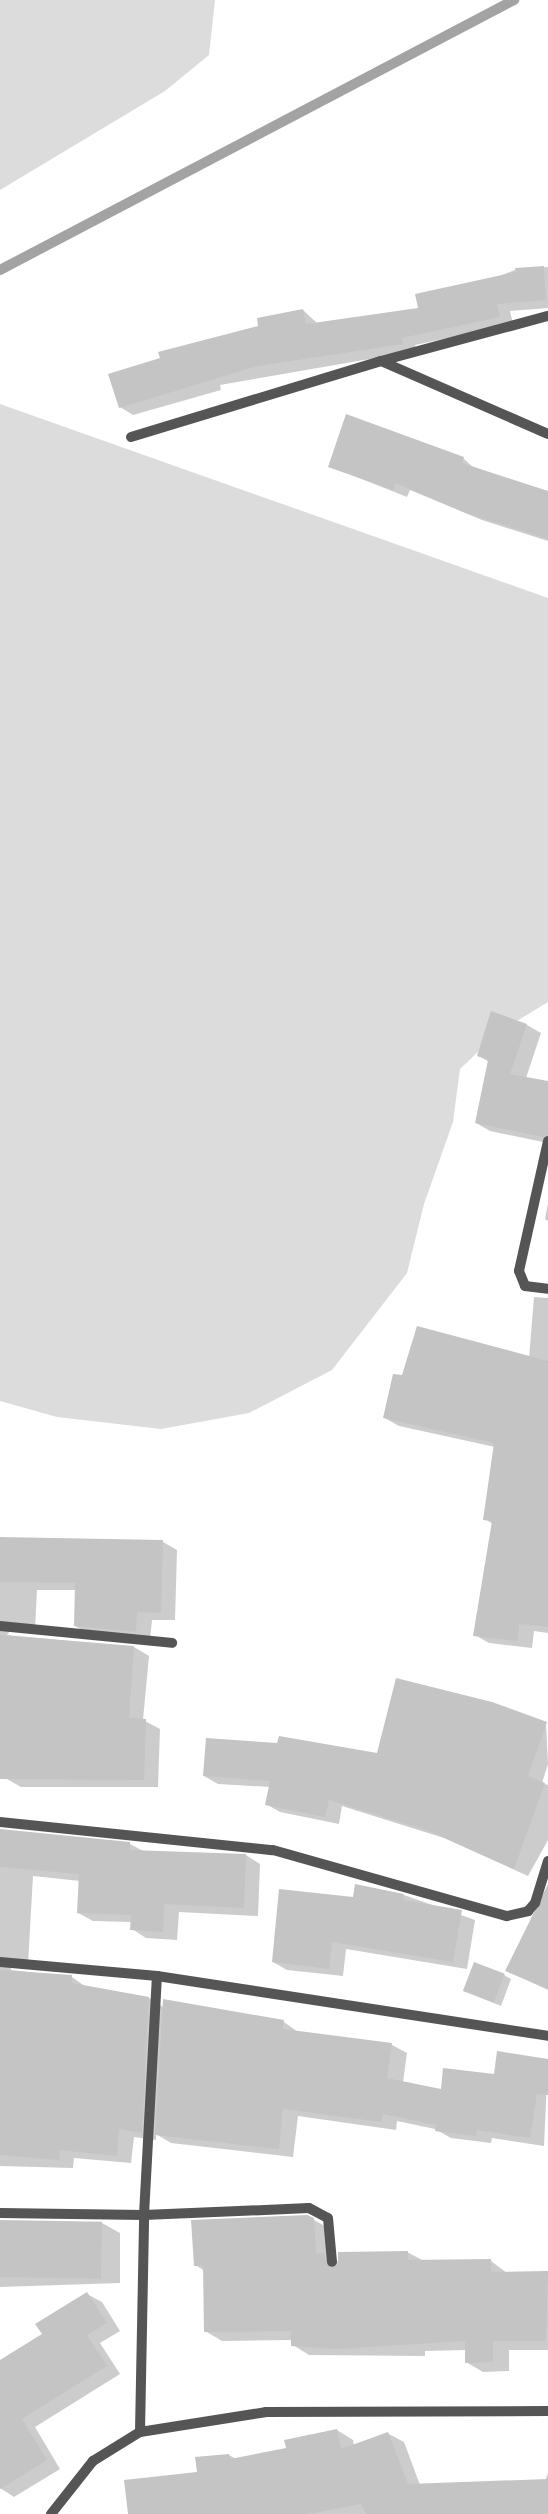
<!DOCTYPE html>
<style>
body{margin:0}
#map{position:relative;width:548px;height:2514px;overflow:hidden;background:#fff;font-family:"Public Sans",sans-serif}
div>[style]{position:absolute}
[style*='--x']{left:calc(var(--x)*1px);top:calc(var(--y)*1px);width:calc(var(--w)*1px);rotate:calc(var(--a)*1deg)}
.green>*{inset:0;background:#dcdcdc}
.shadow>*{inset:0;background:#0003}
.stream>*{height:10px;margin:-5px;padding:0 5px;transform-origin:5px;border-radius:5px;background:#a3a3a3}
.building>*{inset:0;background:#c4c4c4;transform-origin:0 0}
.street>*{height:10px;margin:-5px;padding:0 5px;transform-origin:5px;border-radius:5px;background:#555}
span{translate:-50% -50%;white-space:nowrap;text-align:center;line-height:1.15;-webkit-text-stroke:4px #fff;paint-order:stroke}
</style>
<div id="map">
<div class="green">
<div style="clip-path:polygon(0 0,215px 0,209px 55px,165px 91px,0 190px)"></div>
<div style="clip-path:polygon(0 404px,548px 598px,548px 1002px,499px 1032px,460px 1069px,453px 1122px,424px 1204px,407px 1273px,332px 1370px,249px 1413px,161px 1429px,57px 1417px,0 1401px)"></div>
</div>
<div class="shadow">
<div style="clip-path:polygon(548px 267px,548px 308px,510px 311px,513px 324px,415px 345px,416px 351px,220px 385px,221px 390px,133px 415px,120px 407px,260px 327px,303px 310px,318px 324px,419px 309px,517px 269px)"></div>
<div style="clip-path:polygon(463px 458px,476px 470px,548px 495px,548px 541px,482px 520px,410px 490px,407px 497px,329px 466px)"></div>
<div style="clip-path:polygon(527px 1025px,541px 1033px,526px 1078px,548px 1083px,548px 1143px,490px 1131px,476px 1123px,489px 1062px,478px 1055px)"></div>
<div style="clip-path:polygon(548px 1203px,548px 1221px,545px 1219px)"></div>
<div style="clip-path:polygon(534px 1297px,548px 1298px,548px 1633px,534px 1631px,532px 1648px,489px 1643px,475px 1635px,493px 1524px,485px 1519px,495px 1447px,399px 1426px,385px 1418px,402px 1377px,529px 1358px)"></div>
<div style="clip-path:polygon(0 1539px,163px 1542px,177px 1550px,175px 1620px,152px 1620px,150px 1640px,90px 1634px,75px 1626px,76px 1590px,37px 1590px,35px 1629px,13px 1627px,7px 1635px,134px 1647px,149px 1656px,143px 1720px,160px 1729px,158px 1787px,21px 1787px,0 1775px)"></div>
<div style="clip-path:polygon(546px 1723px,548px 1764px,542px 1783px,548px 1785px,548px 1840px,528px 1876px,444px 1838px,342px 1806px,339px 1824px,280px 1812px,266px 1804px,270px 1787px,218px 1784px,204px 1776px,378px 1754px)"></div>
<div style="clip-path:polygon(0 1830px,130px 1844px,145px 1852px,246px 1855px,260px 1864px,258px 1916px,179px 1912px,177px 1940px,146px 1938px,132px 1929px,132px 1922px,93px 1921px,78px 1913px,80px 1881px,33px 1876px,28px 1964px,11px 1964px,11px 1970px,72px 1977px,86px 1987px,149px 1998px,163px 2007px,284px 2022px,298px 2032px,392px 2045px,407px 2053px,403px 2082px,442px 2091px,548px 2060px,544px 2146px,492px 2138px,491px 2143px,451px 2138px,435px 2129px,397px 2121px,396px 2130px,298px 2116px,293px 2157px,171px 2143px,156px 2134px,156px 2140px,134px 2137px,131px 2163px,74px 2158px,73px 2168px,0 2166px)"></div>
<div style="clip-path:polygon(404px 1895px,475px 1920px,467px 1969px,346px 1949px,343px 1976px,287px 1970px,273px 1962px,354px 1898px)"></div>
<div style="clip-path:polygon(548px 1924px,548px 1990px,507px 1971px)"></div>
<div style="clip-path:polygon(504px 1975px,511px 1979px,501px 2006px,472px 1994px)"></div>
<div style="clip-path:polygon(307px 2216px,330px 2229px,332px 2258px,340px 2263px,407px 2252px,424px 2261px,491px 2261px,507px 2273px,548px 2272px,548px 2350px,509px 2350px,509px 2371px,483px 2372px,466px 2362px,466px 2350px,425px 2351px,425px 2356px,309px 2355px,293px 2345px,293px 2340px,222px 2341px,205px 2331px,205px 2271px,195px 2265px)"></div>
<div style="clip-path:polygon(0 2221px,102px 2223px,120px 2233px,120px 2283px,0 2287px)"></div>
<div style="clip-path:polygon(87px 2294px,102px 2302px,120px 2331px,100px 2343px,120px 2374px,35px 2427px,60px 2469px,14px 2497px,0 2488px,0 2362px,43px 2335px)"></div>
<div style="clip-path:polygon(337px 2430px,353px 2440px,354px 2446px,387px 2433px,404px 2442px,420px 2485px,545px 2481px,548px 2473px,548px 2514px,129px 2514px,229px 2455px,236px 2459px,287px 2449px)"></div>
</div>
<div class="stream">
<div style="--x:0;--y:270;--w:581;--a:-27.71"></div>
</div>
<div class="building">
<div style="clip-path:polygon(544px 266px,546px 300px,497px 304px,500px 317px,402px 338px,403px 344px,258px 366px,119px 408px,108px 374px,160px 358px,158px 352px,258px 326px,257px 318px,303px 309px,306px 324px,418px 308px,415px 294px,516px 272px,515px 268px)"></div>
<div style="clip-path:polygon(346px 414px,464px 457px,462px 463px,548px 491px,548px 539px,466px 513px,396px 483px,393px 490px,328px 467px)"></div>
<div style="clip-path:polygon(491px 1011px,527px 1024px,510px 1074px,548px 1081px,548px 1134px,543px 1137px,475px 1123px,488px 1060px,477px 1056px)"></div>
<div style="clip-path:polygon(417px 1326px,548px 1361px,548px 1627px,519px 1624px,518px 1641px,473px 1636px,492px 1521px,483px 1520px,494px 1443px,383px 1418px,393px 1374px,402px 1375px)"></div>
<div style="clip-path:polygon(0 1537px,163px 1540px,161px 1613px,137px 1612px,136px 1632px,74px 1626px,75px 1583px,0 1582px)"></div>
<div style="clip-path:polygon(0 1635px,134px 1646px,129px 1718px,146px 1719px,144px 1780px,0 1779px)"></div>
<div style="clip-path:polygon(396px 1678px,492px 1702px,547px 1722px,528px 1776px,545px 1783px,514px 1869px,429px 1831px,329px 1800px,325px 1817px,265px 1805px,270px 1781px,203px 1776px,206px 1738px,277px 1743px,279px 1736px,377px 1753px)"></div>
<div style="clip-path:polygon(0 1829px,130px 1842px,130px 1850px,246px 1854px,244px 1908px,164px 1904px,163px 1932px,130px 1930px,131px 1915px,77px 1913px,79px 1874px,0 1867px)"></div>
<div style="clip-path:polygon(355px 1884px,404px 1894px,403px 1900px,462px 1910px,453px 1962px,332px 1942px,329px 1969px,272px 1962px,279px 1889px,353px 1897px)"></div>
<div style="clip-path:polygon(548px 1884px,548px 1989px,505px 1971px)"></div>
<div style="left:474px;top:1962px;width:33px;height:31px;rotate:21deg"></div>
<div style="clip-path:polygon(0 1970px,72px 1975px,72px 1983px,149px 1997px,142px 2133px,119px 2129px,117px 2156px,60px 2150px,59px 2160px,0 2155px)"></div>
<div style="clip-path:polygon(163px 1999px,284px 2020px,283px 2029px,392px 2043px,387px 2078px,441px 2089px,443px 2068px,494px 2074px,497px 2051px,548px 2059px,548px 2095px,537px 2094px,530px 2138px,477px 2130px,476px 2136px,435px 2131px,436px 2125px,383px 2114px,381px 2122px,283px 2109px,279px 2149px,155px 2135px)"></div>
<div style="clip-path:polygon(307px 2215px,314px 2218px,316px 2253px,324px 2253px,330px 2268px,338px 2265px,338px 2252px,408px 2251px,408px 2260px,491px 2259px,491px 2272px,548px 2271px,546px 2341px,493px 2341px,493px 2362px,465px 2363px,465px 2341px,338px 2349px,291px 2346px,291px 2331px,204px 2332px,203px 2266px,194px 2266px,191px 2220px)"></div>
<div style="left:0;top:2220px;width:102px;height:57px;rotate:1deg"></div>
<div style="clip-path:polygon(87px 2292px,107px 2323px,87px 2335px,107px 2366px,22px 2419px,47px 2460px,0 2489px,0 2360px,42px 2334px,35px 2324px)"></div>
<div style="clip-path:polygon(337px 2429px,341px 2449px,388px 2432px,408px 2484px,548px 2479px,548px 2514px,366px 2514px,361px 2504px,308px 2514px,128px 2514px,124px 2480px,197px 2472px,195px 2457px,229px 2454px,230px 2459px,286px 2448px,284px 2440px)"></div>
</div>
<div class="street">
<div style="--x:381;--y:361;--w:182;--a:23.6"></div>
<div style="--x:131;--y:437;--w:261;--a:-16.9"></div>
<div style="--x:381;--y:361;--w:173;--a:-15.1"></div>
<div style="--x:548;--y:1141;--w:133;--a:102.6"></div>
<div style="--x:519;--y:1271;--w:16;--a:68"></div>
<div style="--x:525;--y:1286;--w:23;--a:7"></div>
<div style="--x:0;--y:1626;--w:173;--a:5.6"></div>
<div style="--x:0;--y:1822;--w:274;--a:5.9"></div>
<div style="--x:273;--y:1850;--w:243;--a:15.8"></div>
<div style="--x:507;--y:1916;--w:22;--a:-13"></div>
<div style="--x:528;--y:1911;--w:11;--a:-49"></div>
<div style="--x:535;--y:1903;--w:44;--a:-72.8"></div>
<div style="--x:0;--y:1962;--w:158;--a:5.1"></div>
<div style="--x:157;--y:1976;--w:396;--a:8.7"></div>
<div style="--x:0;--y:2213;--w:144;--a:0.8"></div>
<div style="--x:144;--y:2215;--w:165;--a:-2.4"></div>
<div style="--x:309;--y:2208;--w:21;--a:28"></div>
<div style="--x:328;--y:2218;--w:44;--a:84.8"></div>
<div style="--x:140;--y:2432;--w:217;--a:-88.9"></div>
<div style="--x:144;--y:2215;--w:239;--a:-86.9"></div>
<div style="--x:51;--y:2514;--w:68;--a:-51.6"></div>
<div style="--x:93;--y:2461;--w:55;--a:-31.7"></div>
<div style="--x:140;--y:2432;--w:128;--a:-9"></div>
<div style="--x:266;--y:2412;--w:282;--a:-0.2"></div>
</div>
</div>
